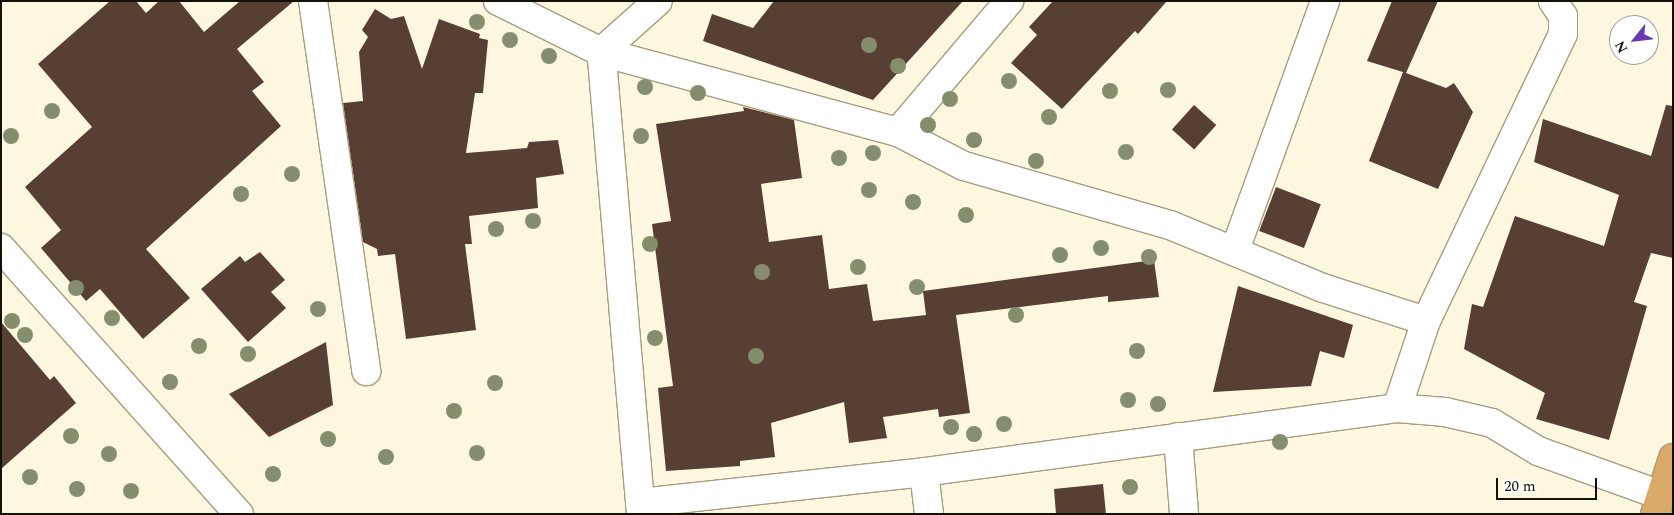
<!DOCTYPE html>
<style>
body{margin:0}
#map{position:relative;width:1674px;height:515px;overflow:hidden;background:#fef7df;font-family:Spectral,serif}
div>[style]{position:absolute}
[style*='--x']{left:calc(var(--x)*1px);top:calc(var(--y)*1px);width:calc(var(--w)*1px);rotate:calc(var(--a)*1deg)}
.building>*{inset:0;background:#583f34;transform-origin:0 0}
.roads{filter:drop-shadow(1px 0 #a69d81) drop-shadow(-1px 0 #a69d81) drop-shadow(0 1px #a69d81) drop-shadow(0 -1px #a69d81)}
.minor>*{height:28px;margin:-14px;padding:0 14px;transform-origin:14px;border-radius:14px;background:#fff}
.major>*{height:28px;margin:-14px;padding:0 14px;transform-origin:14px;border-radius:14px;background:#d9aa68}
.trees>*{width:16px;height:16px;margin:-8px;border-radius:50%;background:#848e6d}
span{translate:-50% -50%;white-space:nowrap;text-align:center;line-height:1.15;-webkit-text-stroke:5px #fff;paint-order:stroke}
.frame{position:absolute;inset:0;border:2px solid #131006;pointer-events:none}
.north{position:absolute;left:1609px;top:15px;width:50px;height:50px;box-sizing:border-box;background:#fff;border:1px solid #a19f9b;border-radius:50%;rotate:241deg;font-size:14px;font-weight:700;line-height:20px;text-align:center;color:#131006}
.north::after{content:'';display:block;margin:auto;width:18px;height:22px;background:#663bb3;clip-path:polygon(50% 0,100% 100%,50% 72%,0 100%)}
.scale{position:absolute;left:1496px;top:478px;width:101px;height:22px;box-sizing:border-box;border:2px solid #131006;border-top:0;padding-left:6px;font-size:15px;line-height:18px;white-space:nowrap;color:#131006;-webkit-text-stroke:4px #fff;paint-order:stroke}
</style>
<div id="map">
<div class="building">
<div style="clip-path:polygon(110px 1px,136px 1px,146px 13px,159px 1px,179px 1px,204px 32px,240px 1px,294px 1px,237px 49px,264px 82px,252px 91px,281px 126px,146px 249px,190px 298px,143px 339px,100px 289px,86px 301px,41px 248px,61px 230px,25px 187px,92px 127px,38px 64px)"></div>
<div style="clip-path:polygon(774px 1px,963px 1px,873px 100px,703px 41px,712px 14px,753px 28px)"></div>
<div style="clip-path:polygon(1053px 1px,1167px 1px,1138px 34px,1135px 31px,1062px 109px,1011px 63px,1037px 35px,1029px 27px)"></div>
<div style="clip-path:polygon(1392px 1px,1438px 1px,1406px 73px,1446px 88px,1454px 83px,1473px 112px,1438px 189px,1369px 161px,1403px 72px,1367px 61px)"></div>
<div style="clip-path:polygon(375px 9px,391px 19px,404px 16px,422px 69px,439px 19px,480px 34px,479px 38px,488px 40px,483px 93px,475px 93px,466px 153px,527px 148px,529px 142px,558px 140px,564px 174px,536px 178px,538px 208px,469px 216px,472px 244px,465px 244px,476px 330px,406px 339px,395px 254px,378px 256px,377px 249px,363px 242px,343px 103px,363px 101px,359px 52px,368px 37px,362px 30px)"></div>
<div style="left:1194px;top:105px;width:30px;height:33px;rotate:42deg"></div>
<div style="clip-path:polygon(1666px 105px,1673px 106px,1673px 258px,1651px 253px,1634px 302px,1647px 306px,1609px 440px,1536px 419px,1545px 393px,1464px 349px,1472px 304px,1483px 307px,1515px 216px,1604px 246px,1619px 195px,1534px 162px,1543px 119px,1651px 156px)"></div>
<div style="clip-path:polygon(743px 107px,794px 120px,802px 178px,761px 184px,769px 242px,822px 235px,829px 289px,867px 284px,873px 321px,926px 315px,923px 291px,1154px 260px,1159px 297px,1108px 302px,1108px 296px,956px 315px,970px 413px,939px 417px,938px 409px,883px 417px,887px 438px,849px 443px,844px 402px,771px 423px,775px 457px,740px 461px,740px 466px,666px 471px,658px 388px,673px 386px,652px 224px,671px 221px,656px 124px,744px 111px)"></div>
<div style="left:1276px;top:187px;width:48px;height:47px;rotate:21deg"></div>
<div style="clip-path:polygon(260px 252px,285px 280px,271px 292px,286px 308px,248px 342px,201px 289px,240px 256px,245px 262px)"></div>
<div style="clip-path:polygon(1238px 286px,1353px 325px,1344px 358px,1320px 351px,1311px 386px,1213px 392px)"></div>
<div style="clip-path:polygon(1px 322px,50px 380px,54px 376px,76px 403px,1px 469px)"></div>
<div style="clip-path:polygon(326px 342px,333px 405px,269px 437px,229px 394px)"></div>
<div style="clip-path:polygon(1103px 484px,1106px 514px,1056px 514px,1054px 489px)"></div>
</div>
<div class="roads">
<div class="minor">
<div style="--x:313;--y:1;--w:374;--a:81.8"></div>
<div style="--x:498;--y:1;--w:115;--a:26.3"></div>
<div style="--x:601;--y:52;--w:308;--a:15.1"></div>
<div style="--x:898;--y:132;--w:74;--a:27.3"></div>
<div style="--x:964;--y:166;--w:214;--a:16"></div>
<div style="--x:1170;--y:225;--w:165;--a:22.4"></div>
<div style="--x:1323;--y:288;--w:108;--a:17.8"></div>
<div style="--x:898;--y:132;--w:172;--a:-49.7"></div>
<div style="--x:1;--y:248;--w:357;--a:48.2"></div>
<div style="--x:1235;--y:250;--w:265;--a:-70.1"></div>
<div style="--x:1397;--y:408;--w:92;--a:-71.6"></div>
<div style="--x:1426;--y:321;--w:318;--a:-64.5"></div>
<div style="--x:1563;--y:34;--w:18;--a:-90"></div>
<div style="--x:1563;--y:16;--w:18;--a:-124"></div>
<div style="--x:1178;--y:437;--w:77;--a:85.5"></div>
<div style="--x:924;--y:472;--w:42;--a:83.2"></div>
<div style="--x:640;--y:503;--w:286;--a:-6.2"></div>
<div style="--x:924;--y:472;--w:477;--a:-7.7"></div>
<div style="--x:1397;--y:408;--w:48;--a:4.8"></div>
<div style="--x:1445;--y:412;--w:48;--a:13.2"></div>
<div style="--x:1492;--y:423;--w:54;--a:31.3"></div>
<div style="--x:1538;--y:451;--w:130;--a:19.8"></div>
<div style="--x:641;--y:514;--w:464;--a:-94.9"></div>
<div style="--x:601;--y:52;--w:76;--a:-41.8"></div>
</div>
<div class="major">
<div style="--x:1655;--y:514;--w:59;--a:-72.2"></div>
</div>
</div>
<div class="trees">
<div style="left:477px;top:22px"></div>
<div style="left:510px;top:40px"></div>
<div style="left:869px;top:45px"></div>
<div style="left:549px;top:56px"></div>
<div style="left:898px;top:66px"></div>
<div style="left:1009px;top:81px"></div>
<div style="left:645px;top:87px"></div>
<div style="left:1168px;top:90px"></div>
<div style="left:1110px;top:91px"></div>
<div style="left:698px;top:93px"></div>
<div style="left:950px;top:99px"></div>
<div style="left:52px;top:111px"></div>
<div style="left:1049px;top:117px"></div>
<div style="left:928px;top:125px"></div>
<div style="left:11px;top:136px"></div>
<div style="left:641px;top:136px"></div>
<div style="left:974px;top:140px"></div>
<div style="left:1126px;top:152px"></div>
<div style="left:873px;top:153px"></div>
<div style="left:839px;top:158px"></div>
<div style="left:1036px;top:161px"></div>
<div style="left:292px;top:174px"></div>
<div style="left:869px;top:190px"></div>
<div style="left:241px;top:194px"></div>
<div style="left:913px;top:202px"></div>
<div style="left:966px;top:215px"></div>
<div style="left:533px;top:221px"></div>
<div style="left:496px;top:229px"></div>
<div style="left:650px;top:244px"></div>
<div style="left:1101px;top:248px"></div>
<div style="left:1060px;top:255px"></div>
<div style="left:1149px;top:257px"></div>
<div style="left:858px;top:267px"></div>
<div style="left:762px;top:272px"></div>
<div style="left:917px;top:287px"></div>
<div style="left:76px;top:288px"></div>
<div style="left:318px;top:309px"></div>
<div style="left:1016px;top:315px"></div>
<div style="left:112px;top:318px"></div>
<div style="left:12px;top:321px"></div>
<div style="left:25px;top:335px"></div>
<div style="left:655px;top:338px"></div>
<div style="left:199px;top:346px"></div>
<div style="left:1137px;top:351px"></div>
<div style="left:248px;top:354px"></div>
<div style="left:756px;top:356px"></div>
<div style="left:170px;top:382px"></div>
<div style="left:495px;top:383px"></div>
<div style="left:1128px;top:400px"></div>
<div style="left:1158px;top:404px"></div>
<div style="left:454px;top:411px"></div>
<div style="left:1004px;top:424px"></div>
<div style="left:951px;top:427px"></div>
<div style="left:974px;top:434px"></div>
<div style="left:71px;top:436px"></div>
<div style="left:328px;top:439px"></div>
<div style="left:1280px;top:442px"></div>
<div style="left:477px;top:453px"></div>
<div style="left:109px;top:454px"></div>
<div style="left:386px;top:457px"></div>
<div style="left:273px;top:474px"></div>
<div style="left:30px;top:477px"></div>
<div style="left:1130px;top:487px"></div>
<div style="left:77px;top:489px"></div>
<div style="left:131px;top:491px"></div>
</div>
<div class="frame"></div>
<div class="north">N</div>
<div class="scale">20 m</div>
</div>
